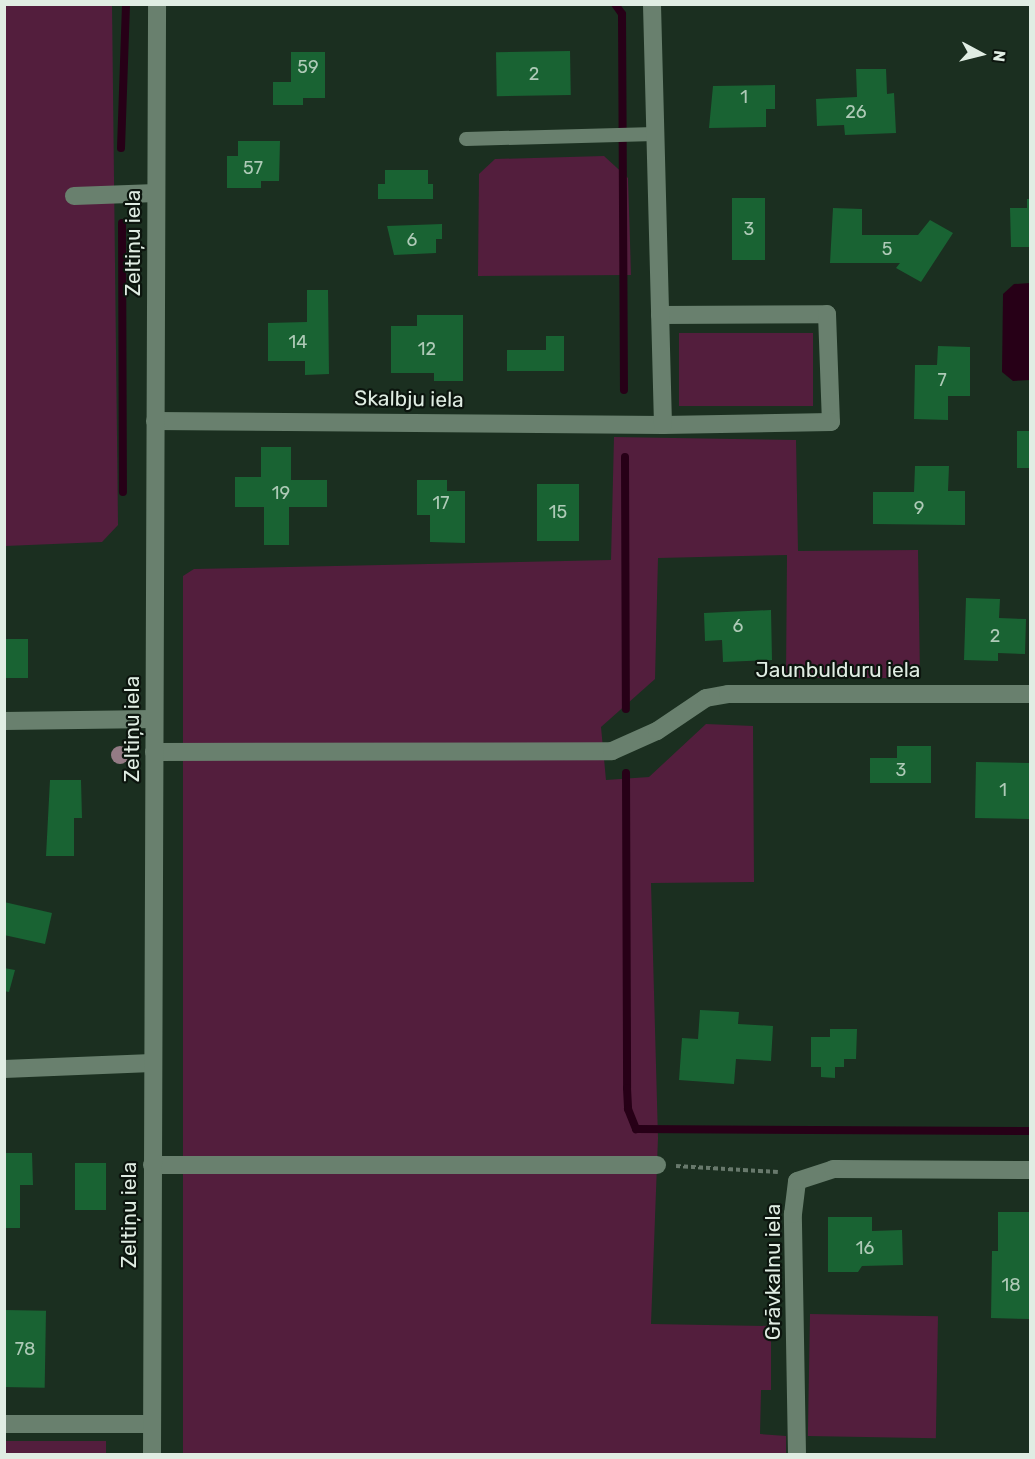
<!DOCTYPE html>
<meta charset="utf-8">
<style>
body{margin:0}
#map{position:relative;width:1035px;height:1459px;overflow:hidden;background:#1b2f20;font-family:Rubik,sans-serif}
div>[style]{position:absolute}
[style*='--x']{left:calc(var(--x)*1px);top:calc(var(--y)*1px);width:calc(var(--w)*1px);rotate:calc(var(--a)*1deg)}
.green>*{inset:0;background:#531e3d;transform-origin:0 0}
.water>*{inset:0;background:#270017}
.stream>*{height:8px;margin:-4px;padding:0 4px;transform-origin:4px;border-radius:4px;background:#270017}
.building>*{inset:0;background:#196333;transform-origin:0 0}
.path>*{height:4px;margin-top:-2px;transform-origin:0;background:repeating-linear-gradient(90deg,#68796c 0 4.5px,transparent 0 7.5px)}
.service>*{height:14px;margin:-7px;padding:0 7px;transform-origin:7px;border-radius:7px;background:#69806e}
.minor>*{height:18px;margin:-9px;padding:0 9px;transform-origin:9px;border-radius:9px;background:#69806e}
.trees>*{width:18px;height:18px;margin:-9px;border-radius:50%;background:#947b85}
span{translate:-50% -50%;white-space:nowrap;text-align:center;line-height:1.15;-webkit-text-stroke:4.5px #0c150e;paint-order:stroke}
.number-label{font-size:18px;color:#aecab7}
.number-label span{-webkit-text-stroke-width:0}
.street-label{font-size:21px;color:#e0ede3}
.frame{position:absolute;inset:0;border:6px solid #e0ede3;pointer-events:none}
.north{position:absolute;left:951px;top:24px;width:60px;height:60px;-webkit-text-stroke:4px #0c150e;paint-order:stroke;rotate:97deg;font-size:16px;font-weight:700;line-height:24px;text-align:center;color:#e0ede3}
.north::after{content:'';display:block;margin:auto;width:21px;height:27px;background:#e0ede3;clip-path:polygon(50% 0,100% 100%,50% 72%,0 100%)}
</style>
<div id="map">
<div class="green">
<div style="clip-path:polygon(4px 5px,112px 5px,118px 525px,102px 542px,5px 546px)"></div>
<div style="clip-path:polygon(604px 156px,628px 178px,631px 275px,478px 276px,479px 174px,495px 159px)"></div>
<div style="left:813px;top:333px;width:73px;height:134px;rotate:90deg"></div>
<div style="clip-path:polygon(614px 437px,796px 440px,798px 551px,918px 550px,920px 678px,786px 678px,787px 555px,658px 558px,655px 679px,601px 727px,606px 780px,649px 777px,706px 724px,753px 726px,754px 882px,651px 883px,658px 1138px,651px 1324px,771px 1326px,771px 1390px,761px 1390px,760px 1434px,786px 1436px,786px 1454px,183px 1454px,183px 576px,194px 569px,611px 560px)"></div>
<div style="left:810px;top:1314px;width:128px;height:122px;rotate:1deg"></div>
<div style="left:5px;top:1441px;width:101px;height:13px"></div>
</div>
<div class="water">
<div style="clip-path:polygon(1030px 283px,1030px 380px,1013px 381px,1002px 372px,1003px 294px,1014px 284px)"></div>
</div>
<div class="stream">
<div style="--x:615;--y:4;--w:12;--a:55"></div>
<div style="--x:622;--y:14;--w:376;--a:89.7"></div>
<div style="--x:121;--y:148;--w:144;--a:-88"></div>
<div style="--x:122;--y:223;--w:269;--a:89.8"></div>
<div style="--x:625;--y:457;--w:252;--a:89.8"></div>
<div style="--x:626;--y:773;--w:315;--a:89.8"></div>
<div style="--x:627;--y:1088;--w:21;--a:87"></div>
<div style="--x:628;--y:1109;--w:22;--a:68"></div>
<div style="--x:636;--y:1129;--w:394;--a:0.3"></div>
</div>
<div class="building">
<div style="left:570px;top:51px;width:44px;height:74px;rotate:89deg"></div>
<div style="clip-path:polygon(291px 52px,325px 52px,325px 98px,303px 98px,303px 105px,273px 105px,273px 82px,291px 82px)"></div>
<div style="clip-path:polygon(856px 69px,886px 69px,887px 94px,894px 93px,896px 133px,845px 135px,844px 125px,817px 126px,816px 99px,857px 97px)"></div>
<div style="clip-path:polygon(775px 85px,775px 109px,766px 109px,766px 127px,709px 128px,713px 86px)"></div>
<div style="clip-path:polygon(238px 141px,280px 141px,279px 181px,261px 181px,261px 188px,227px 188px,227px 156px,238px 156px)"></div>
<div style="clip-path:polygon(385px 170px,428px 170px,428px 184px,433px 184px,433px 199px,378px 199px,378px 184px,385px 184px)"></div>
<div style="left:732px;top:198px;width:33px;height:62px"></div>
<div style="clip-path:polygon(1027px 199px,1030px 199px,1030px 247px,1011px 247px,1010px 208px,1027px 208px)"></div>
<div style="clip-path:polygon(833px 208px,862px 209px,862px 235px,918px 235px,930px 220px,953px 233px,921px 282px,896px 268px,900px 263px,830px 263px)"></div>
<div style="clip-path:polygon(442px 224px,442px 239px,436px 239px,436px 253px,394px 255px,387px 226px)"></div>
<div style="clip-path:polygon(307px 290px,328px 290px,329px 374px,305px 375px,305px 361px,268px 361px,268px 323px,307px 322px)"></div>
<div style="clip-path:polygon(417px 315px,463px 315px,463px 381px,434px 381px,434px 373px,391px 373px,391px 326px,417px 326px)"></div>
<div style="clip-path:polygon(546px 336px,564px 336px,564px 371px,507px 371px,507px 350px,546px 350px)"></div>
<div style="clip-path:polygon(938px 346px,970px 347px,970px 396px,948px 396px,948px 420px,914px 419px,915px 365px,937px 365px)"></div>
<div style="left:1030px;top:431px;width:37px;height:13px;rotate:90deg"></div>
<div style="clip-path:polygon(261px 447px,291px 447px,291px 480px,327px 480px,327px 507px,289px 507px,289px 545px,264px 545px,264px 507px,235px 507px,235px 477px,261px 477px)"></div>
<div style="clip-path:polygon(915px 466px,949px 466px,948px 491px,965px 491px,965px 525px,873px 524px,873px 492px,914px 492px)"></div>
<div style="clip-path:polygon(417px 480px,447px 480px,447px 491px,465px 491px,465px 543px,430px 542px,430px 515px,417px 515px)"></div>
<div style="left:537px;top:484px;width:42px;height:57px"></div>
<div style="clip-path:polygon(966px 598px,1000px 599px,999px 618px,1026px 619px,1025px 654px,998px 653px,998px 661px,964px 660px)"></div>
<div style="clip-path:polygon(771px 610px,772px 660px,723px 662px,722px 640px,705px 641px,704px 613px)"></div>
<div style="left:4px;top:639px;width:24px;height:39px"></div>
<div style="clip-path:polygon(897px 746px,931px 746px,931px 783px,870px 783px,870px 758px,897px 758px)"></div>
<div style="left:976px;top:762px;width:54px;height:56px;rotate:1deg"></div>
<div style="clip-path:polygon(50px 780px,81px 780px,82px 818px,74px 818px,74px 856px,46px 856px)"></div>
<div style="clip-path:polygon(4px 902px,52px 913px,45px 944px,4px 935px)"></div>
<div style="clip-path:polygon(4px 968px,15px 970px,9px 992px,4px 991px)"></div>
<div style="clip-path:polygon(700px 1010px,739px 1012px,738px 1024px,773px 1026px,771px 1061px,736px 1059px,734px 1084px,679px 1080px,682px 1038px,698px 1039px)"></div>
<div style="clip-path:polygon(830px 1029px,857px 1029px,856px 1059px,844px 1059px,844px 1067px,835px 1067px,835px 1078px,821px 1077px,821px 1067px,811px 1067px,811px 1037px,830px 1037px)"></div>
<div style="clip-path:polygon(4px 1153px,32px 1153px,33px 1185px,20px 1185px,20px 1228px,4px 1228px)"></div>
<div style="left:75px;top:1163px;width:31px;height:47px"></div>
<div style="clip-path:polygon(998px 1212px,1030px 1212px,1030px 1319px,991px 1318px,992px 1251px,998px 1251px)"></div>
<div style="clip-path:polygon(828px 1217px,872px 1217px,872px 1231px,902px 1230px,903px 1265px,862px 1266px,858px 1272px,828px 1272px)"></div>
<div style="left:4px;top:1310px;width:42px;height:77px;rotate:1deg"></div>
</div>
<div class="path">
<div style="--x:676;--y:1166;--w:102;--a:3.4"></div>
</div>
<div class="service">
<div style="--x:466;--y:139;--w:189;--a:-1.5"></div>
</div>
<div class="minor">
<div style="--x:74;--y:196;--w:82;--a:-2.1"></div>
<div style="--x:660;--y:315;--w:167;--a:-0.3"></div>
<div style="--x:827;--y:314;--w:108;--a:87.9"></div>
<div style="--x:831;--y:422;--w:168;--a:179"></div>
<div style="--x:155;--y:421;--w:508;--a:0.45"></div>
<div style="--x:663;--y:425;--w:421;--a:-91.5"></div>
<div style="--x:4;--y:721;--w:150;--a:-0.8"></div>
<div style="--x:154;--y:752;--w:458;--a:-0.1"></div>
<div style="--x:612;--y:751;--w:49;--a:-24"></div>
<div style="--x:657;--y:731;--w:59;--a:-34"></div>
<div style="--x:706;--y:698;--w:22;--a:-10"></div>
<div style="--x:728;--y:694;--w:302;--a:0"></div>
<div style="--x:4;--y:1069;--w:148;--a:-2.3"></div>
<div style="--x:152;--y:1165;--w:505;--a:0"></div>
<div style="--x:4;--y:1424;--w:148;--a:0"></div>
<div style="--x:152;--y:1454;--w:1450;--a:-89.8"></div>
<div style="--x:797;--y:1454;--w:240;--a:-91"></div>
<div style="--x:793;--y:1214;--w:33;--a:-83"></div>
<div style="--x:797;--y:1181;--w:38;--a:-18"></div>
<div style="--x:833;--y:1169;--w:197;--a:0.3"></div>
</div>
<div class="trees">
<div style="left:120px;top:755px"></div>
</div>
<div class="number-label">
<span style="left:308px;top:67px">59</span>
<span style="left:534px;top:74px">2</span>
<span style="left:744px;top:97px">1</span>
<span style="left:856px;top:112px">26</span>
<span style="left:253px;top:168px">57</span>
<span style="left:749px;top:229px">3</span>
<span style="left:412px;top:240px">6</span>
<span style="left:887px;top:249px">5</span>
<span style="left:298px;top:342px">14</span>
<span style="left:427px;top:349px">12</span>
<span style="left:942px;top:380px">7</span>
<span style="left:281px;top:493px">19</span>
<span style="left:441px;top:503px">17</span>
<span style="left:919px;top:508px">9</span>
<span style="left:558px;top:512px">15</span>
<span style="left:738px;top:626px">6</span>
<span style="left:995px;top:636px">2</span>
<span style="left:901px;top:770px">3</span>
<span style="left:1003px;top:790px">1</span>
<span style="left:865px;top:1248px">16</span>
<span style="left:1011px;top:1285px">18</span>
<span style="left:25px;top:1349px">78</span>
</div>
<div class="street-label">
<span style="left:133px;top:243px;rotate:-90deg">Zeltiņu iela</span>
<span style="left:409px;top:399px;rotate:1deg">Skalbju iela</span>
<span style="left:838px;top:670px">Jaunbulduru iela</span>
<span style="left:132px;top:729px;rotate:-90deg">Zeltiņu iela</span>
<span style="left:129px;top:1215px;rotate:-90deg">Zeltiņu iela</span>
<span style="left:773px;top:1272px;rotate:-90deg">Grāvkalnu iela</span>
</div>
<div class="frame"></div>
<div class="north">N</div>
</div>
